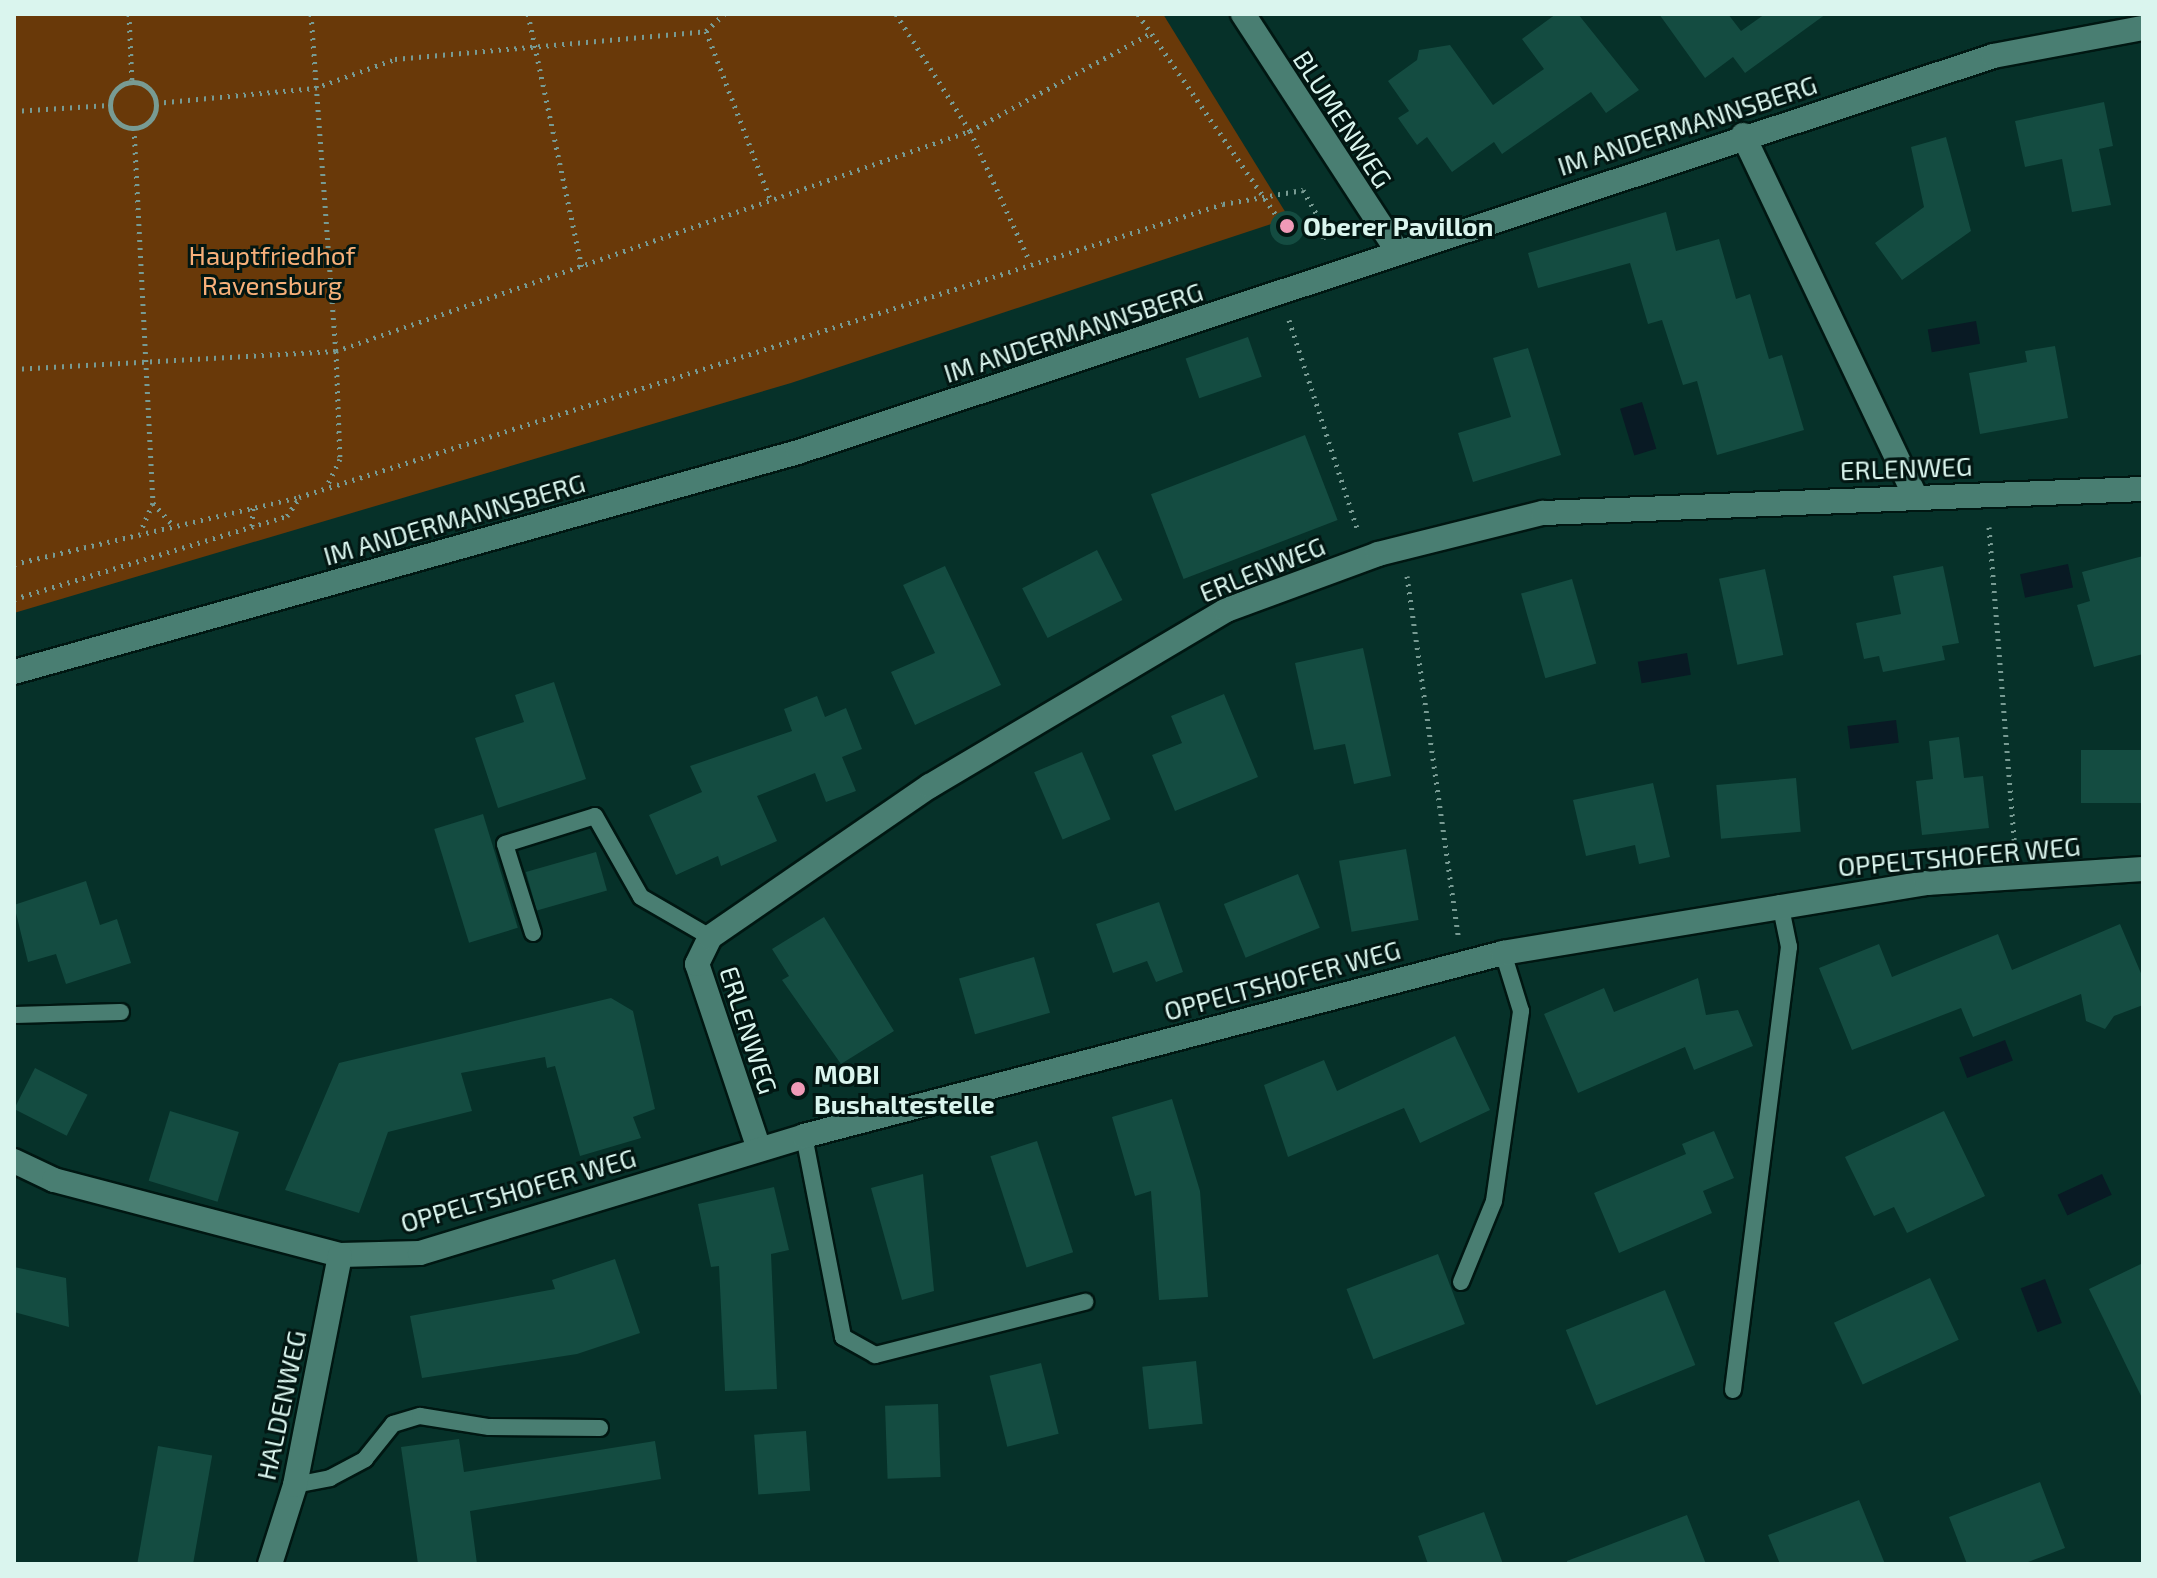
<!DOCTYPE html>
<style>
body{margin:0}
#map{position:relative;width:2157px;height:1578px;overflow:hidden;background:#063129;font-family:"Exo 2",sans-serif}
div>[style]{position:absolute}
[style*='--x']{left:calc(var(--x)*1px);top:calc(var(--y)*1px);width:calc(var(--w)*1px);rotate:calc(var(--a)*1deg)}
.green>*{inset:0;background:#693909}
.water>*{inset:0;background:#091a24;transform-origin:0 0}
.building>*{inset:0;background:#144c41;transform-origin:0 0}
.round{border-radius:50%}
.path>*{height:5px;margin-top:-2.5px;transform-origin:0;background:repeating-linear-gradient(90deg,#789b93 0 2px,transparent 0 8px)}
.path>.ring{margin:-2.5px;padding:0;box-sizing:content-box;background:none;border:5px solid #789b93;border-radius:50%}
.roads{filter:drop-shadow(2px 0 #001712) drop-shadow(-2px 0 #001712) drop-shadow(0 2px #001712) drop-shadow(0 -2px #001712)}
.service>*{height:16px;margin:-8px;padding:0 8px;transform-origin:8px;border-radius:8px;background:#497e72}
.minor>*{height:24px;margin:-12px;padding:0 12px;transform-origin:12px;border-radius:12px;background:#497e72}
.dots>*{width:22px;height:22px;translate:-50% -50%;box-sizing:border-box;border:4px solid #021612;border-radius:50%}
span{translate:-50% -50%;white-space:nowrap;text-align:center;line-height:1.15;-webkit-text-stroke:6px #021612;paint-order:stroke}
.street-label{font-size:26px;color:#daf5ee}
.poi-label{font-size:26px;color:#daf5ee;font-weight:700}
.left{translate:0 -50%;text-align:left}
.park-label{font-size:26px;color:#f7b07a}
.frame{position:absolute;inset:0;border:16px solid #daf5ee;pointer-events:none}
</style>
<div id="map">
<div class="green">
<div style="clip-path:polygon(14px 14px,1163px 14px,1289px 218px,791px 383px,14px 613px)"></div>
</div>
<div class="water">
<div style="left:1976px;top:321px;width:23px;height:49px;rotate:80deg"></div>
<div style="left:1642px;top:402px;width:49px;height:23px;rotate:73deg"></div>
<div style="left:2068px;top:564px;width:24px;height:49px;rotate:78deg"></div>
<div style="left:1687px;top:653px;width:22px;height:50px;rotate:80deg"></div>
<div style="left:1896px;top:720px;width:23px;height:49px;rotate:83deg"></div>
<div style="left:2005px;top:1040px;width:22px;height:49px;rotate:69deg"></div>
<div style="left:2102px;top:1174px;width:23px;height:49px;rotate:65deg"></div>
<div style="left:2045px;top:1279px;width:47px;height:26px;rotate:69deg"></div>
</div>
<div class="building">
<div style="clip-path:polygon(1556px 14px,1578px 14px,1639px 90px,1606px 113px,1591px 92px,1502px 154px,1494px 142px,1452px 172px,1427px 137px,1417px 145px,1398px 118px,1409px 111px,1388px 81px,1417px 60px,1419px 50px,1450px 45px,1493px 105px,1544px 69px,1522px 39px)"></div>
<div style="clip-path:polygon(1659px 14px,1728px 14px,1741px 31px,1765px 14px,1826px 14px,1745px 73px,1733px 57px,1705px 78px)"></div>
<div style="clip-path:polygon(2104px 102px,2113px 146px,2099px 149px,2111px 205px,2072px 212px,2062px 159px,2025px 167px,2015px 121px)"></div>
<div style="clip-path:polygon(1946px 137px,1971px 231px,1902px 280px,1875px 243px,1924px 207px,1911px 147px)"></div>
<div class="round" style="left:1270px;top:211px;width:34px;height:34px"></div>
<div style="clip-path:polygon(1666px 212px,1676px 251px,1719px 239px,1736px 299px,1750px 294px,1769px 359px,1782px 355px,1804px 430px,1717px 455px,1697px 381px,1683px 385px,1662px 320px,1648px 324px,1630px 263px,1538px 288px,1528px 253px)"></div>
<div style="left:1248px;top:337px;width:42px;height:66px;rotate:71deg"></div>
<div style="clip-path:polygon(2055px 346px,2068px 418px,1980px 434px,1969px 373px,2027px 362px,2025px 351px)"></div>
<div style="clip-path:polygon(1528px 348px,1561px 455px,1473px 482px,1458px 433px,1511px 417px,1493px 358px)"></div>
<div style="left:1305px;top:435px;width:91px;height:165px;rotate:69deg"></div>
<div style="left:1097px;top:550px;width:56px;height:84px;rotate:63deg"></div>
<div style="clip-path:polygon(2143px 556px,2143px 654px,2094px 667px,2077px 605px,2090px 601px,2082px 572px)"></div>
<div style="clip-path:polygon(945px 566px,1001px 685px,915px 725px,891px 672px,935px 653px,903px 585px)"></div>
<div style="clip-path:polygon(1943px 566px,1959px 643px,1942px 646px,1945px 660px,1883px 672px,1879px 656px,1864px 659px,1856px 623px,1901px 614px,1893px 576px)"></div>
<div style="left:1765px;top:569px;width:88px;height:47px;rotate:78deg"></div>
<div style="left:1572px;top:579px;width:88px;height:53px;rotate:74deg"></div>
<div style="clip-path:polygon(1363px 648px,1391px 776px,1354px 784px,1345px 744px,1314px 750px,1295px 663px)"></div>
<div style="clip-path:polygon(554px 682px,586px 779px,498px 808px,475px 738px,524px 722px,515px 695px)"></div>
<div style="clip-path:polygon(1224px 694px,1258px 777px,1175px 811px,1152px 755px,1182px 743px,1171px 716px)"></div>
<div style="clip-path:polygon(817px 696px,825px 717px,846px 708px,862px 749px,842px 757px,856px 791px,826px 802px,815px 773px,757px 796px,777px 841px,721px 866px,718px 856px,676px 875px,649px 815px,702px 792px,690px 766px,792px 731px,784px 709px)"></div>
<div style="clip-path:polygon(1959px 737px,1964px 778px,1983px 776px,1989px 828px,1922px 835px,1916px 781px,1933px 779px,1929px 741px)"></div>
<div style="left:2143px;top:750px;width:53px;height:62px;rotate:90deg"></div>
<div style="left:1082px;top:752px;width:73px;height:52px;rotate:67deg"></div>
<div style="left:1796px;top:778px;width:54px;height:80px;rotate:85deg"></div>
<div style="clip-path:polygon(1653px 783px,1670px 857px,1639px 864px,1635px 845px,1586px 856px,1573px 800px)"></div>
<div style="left:483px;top:814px;width:119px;height:51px;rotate:73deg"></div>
<div style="left:1406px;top:849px;width:72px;height:68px;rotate:80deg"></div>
<div style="left:596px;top:852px;width:40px;height:73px;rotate:74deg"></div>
<div style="left:1298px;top:874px;width:58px;height:80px;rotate:68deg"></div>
<div style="clip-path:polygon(86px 881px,100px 925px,117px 919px,131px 963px,66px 984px,56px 954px,28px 962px,14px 905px)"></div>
<div style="clip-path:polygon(1159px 902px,1183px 972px,1156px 982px,1147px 961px,1113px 973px,1096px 924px)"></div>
<div style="clip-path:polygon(824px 917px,894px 1031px,841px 1064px,782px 980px,789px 976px,772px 949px)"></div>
<div style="clip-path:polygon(2120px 924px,2143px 978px,2143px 1005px,2114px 1016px,2105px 1029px,2086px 1021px,2081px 994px,1973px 1037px,1961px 1008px,1852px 1050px,1819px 968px,1879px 944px,1892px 977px,1998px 934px,2012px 970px)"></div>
<div style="left:1034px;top:957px;width:58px;height:78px;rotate:74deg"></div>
<div style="clip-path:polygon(1698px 978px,1706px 1015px,1738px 1010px,1753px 1046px,1694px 1070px,1685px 1047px,1578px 1093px,1544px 1014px,1604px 988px,1614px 1012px)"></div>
<div style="clip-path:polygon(611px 998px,633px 1011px,655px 1109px,633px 1117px,641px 1138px,580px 1156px,555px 1066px,547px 1068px,545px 1057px,461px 1073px,472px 1111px,388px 1132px,359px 1213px,285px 1190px,339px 1063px)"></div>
<div style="clip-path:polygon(1455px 1036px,1490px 1110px,1420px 1143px,1404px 1108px,1288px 1157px,1264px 1085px,1324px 1060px,1337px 1091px)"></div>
<div style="left:35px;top:1068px;width:59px;height:46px;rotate:27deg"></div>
<div style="clip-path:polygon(1172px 1099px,1200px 1191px,1208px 1297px,1159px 1300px,1151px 1191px,1135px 1196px,1112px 1117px)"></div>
<div style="left:170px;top:1111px;width:72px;height:73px;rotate:17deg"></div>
<div style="clip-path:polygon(1944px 1111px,1985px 1196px,1907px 1233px,1894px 1207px,1874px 1216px,1845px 1157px)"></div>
<div style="clip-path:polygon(1714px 1131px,1734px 1178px,1703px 1191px,1712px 1213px,1619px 1253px,1594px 1193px,1686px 1154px,1682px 1144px)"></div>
<div style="left:1037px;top:1141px;width:117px;height:49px;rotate:72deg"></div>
<div style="clip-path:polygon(923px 1174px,934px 1291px,902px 1300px,871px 1188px)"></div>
<div style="clip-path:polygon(774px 1187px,789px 1250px,771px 1254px,777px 1389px,725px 1391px,719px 1266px,711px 1267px,698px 1204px)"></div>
<div style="left:1438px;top:1254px;width:75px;height:98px;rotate:69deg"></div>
<div style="clip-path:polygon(615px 1259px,640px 1333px,577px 1354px,422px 1378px,410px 1316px,555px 1289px,552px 1280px)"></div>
<div style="clip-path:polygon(2143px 1263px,2143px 1400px,2089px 1289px)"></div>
<div style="clip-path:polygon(14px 1267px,66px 1278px,69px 1327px,14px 1312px)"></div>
<div style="left:1930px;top:1278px;width:68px;height:106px;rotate:65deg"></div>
<div style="left:1665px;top:1290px;width:81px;height:107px;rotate:68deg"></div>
<div style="left:1196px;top:1361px;width:63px;height:54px;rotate:84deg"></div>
<div style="left:1041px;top:1363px;width:73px;height:53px;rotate:76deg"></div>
<div style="left:938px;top:1404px;width:73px;height:53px;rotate:88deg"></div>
<div style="left:806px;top:1431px;width:60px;height:52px;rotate:86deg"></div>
<div style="clip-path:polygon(459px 1439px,464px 1472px,655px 1441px,661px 1479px,470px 1511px,477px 1564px,418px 1564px,401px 1447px)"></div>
<div style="left:158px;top:1446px;width:55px;height:120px;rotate:10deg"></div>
<div style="clip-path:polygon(2040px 1482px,2065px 1548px,2023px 1564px,1967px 1564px,1949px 1517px)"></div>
<div style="clip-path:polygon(1859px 1500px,1885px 1564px,1780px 1564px,1768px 1535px)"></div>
<div style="clip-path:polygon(1484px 1512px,1503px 1564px,1428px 1564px,1418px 1536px)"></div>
<div style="clip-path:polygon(1687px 1515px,1706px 1564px,1567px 1564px,1567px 1561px)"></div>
</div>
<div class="path">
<div style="--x:129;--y:14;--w:68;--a:87.5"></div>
<div style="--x:311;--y:14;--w:338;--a:85.8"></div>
<div style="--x:336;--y:351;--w:108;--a:87.9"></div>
<div style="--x:340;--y:459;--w:28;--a:116"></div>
<div style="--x:528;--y:14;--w:260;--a:78"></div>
<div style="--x:896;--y:14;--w:138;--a:57.7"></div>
<div style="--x:970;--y:131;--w:142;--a:65.4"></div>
<div style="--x:1138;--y:14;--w:244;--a:55.5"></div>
<div style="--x:706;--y:31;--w:182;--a:69.1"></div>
<div class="ring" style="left:110px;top:82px;width:41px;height:41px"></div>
<div style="--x:156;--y:103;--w:160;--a:-5.4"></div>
<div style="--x:315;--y:88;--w:85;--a:-19.9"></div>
<div style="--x:395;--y:59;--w:312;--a:-5.1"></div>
<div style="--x:706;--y:31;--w:25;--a:-43"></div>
<div style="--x:14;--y:111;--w:95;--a:-3.6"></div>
<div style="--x:134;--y:128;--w:375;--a:87.1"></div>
<div style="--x:153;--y:503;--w:32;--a:114"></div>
<div style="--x:1289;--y:320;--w:222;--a:71.9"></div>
<div style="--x:14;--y:369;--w:323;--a:-3.2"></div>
<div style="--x:336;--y:351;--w:671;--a:-19.14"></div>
<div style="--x:970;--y:131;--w:206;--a:-28.4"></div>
<div style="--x:153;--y:503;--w:28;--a:48"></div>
<div style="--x:252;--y:526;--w:19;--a:-87"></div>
<div style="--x:1989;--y:527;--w:322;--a:85.4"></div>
<div style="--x:14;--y:564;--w:293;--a:-13.2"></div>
<div style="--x:299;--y:497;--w:969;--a:-17.59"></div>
<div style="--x:1223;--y:204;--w:81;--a:-9.9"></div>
<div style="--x:1303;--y:190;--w:45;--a:60.6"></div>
<div style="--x:1325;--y:229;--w:15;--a:101"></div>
<div style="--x:1407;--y:576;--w:363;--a:81.9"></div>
<div style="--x:14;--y:599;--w:285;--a:-16.9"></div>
<div style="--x:287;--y:516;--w:22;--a:-56"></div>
</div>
<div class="roads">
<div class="service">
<div style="--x:533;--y:933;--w:93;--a:-107.5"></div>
<div style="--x:505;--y:844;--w:94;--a:-17.3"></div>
<div style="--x:595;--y:816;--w:93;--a:60.4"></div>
<div style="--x:641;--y:897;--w:80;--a:30.1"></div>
<div style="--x:14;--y:1015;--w:107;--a:-1.6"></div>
<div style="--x:804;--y:1136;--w:205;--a:79"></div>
<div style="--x:843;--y:1337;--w:37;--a:29"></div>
<div style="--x:875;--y:1355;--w:217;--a:-14.2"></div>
<div style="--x:1461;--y:1282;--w:87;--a:-67.8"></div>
<div style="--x:1494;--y:1201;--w:192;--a:-81.9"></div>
<div style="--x:1521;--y:1011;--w:61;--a:-107.2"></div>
<div style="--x:1733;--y:1390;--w:447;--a:-82.8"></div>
<div style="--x:1789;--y:947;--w:45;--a:-101.6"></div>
<div style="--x:295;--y:1485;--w:36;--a:-11"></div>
<div style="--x:330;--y:1478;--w:40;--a:-28"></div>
<div style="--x:365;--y:1459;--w:45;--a:-51.3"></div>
<div style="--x:393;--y:1424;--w:28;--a:-17"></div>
<div style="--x:420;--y:1416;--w:70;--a:9.1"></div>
<div style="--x:489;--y:1427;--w:111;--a:0.5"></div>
</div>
<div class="minor">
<div style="--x:1243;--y:14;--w:284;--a:56.9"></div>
<div style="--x:1743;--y:135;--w:399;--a:64.5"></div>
<div style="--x:14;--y:672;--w:814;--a:-15.67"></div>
<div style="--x:798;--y:452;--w:1259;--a:-18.33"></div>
<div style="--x:1993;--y:56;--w:153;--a:-10.6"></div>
<div style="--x:759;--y:1149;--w:195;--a:-108.5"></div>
<div style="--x:697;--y:964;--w:30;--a:-64"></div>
<div style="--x:710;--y:937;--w:267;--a:-34.5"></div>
<div style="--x:930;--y:786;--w:344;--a:-30.7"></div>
<div style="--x:1226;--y:610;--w:162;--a:-20.2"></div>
<div style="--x:1378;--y:554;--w:170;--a:-14"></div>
<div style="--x:1543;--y:513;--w:600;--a:-2.29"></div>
<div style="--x:14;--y:1161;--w:44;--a:25.4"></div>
<div style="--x:54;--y:1180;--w:296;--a:14.7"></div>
<div style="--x:340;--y:1255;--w:80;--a:-1.4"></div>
<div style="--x:420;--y:1253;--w:401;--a:-16.9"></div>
<div style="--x:804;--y:1136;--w:723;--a:-14.67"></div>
<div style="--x:1503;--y:953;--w:430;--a:-9.4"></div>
<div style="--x:1927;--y:883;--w:216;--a:-3.7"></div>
<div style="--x:270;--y:1564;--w:83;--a:-72.4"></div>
<div style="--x:295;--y:1485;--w:234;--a:-78.9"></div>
</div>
</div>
<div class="dots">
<div style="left:1287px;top:226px;background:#f09ab7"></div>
<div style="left:798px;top:1089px;background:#f09ab7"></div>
</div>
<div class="street-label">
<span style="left:1343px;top:119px;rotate:57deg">BLUMENWEG</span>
<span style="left:1687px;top:125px;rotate:-18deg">IM ANDERMANNSBERG</span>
<span style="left:1073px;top:332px;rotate:-18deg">IM ANDERMANNSBERG</span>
<span style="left:1906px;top:468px;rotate:-2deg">ERLENWEG</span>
<span style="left:454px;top:519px;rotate:-16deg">IM ANDERMANNSBERG</span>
<span style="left:1262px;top:569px;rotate:-22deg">ERLENWEG</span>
<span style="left:1959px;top:856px;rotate:-5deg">OPPELTSHOFER WEG</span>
<span style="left:1282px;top:980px;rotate:-15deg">OPPELTSHOFER WEG</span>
<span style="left:749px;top:1030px;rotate:72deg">ERLENWEG</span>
<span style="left:518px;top:1190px;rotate:-16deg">OPPELTSHOFER WEG</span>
<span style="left:281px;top:1405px;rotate:-78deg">HALDENWEG</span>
</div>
<div class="poi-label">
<span class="left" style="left:1303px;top:226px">Oberer Pavillon</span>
<span class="left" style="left:814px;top:1089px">MOBI<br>Bushaltestelle</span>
</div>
<div class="park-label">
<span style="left:272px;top:270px">Hauptfriedhof<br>Ravensburg</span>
</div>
<div class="frame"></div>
</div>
